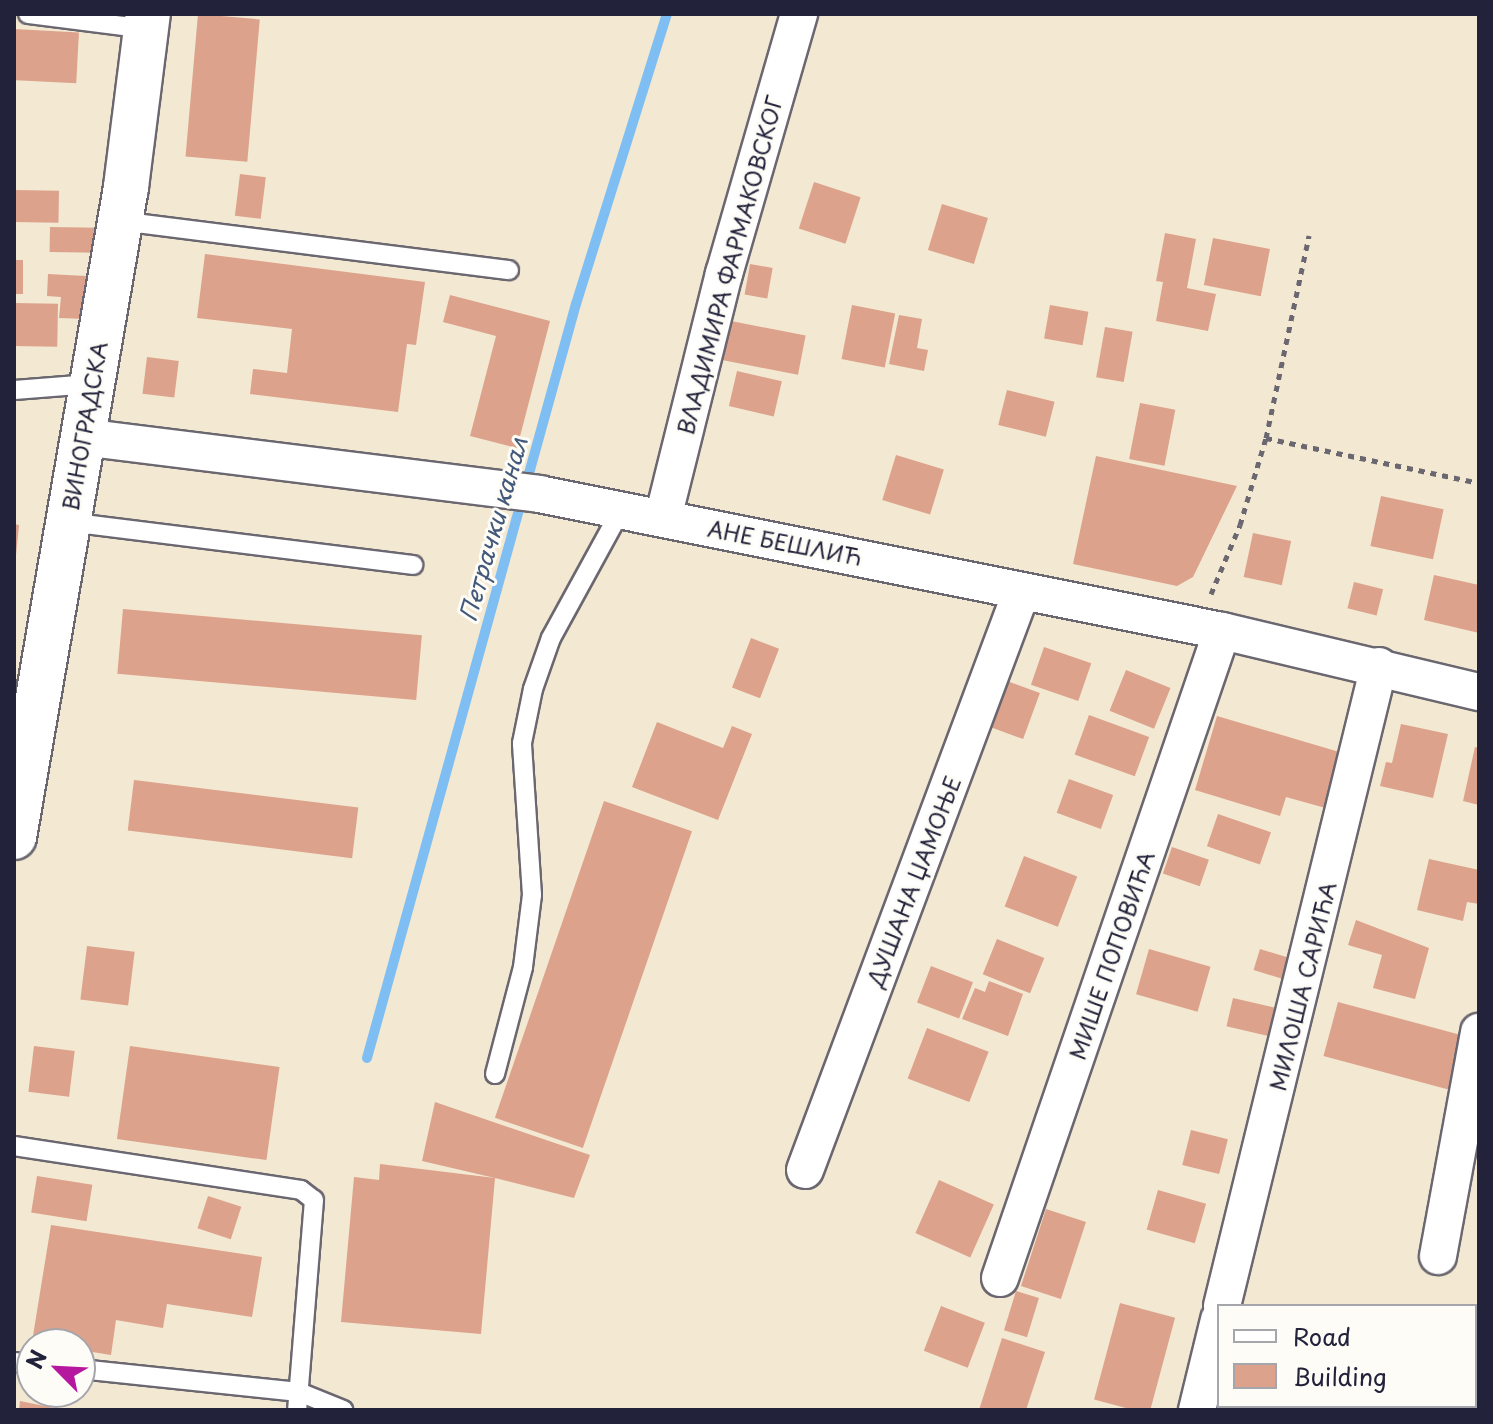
<!DOCTYPE html>
<meta charset="utf-8">
<style>
body{margin:0}
#map{position:relative;width:1493px;height:1424px;overflow:hidden;background:#f3e8d1;font-family:"Playpen Sans",sans-serif}
div>[style]{position:absolute}
[style*='--x']{left:calc(var(--x)*1px);top:calc(var(--y)*1px);width:calc(var(--w)*1px);rotate:calc(var(--a)*1deg)}
.stream>*{height:10px;margin:-5px;padding:0 5px;transform-origin:5px;border-radius:5px;background:#7fbef3}
.building>*{inset:0;background:#dca28c;transform-origin:0 0}
.path>*{height:5px;margin-top:-2.5px;transform-origin:0;background:repeating-linear-gradient(90deg,#6b6770 0 6px,transparent 0 12px)}
.roads{filter:drop-shadow(2px 0 #6b6770) drop-shadow(-2px 0 #6b6770) drop-shadow(0 2px #6b6770) drop-shadow(0 -2px #6b6770)}
.service>*{height:18px;margin:-9px;padding:0 9px;transform-origin:9px;border-radius:9px;background:#fff}
.minor>*{height:36px;margin:-18px;padding:0 18px;transform-origin:18px;border-radius:18px;background:#fff}
.tertiary>*{height:44px;margin:-22px;padding:0 22px;transform-origin:22px;border-radius:22px;background:#fff}
span{translate:-50% -50%;white-space:nowrap;text-align:center;line-height:1.15;-webkit-text-stroke:6px #fdfcf7;paint-order:stroke}
.street-label{font-size:22px;color:#22223b}
.water-label{font-size:24px;color:#43597b;font-style:italic}
.frame{position:absolute;inset:0;border:16px solid #22223b;pointer-events:none}
.legend{position:absolute;left:1217px;top:1304px;width:260px;height:104px;box-sizing:border-box;background:#fdfcf7;border:2px solid #a5a5ac;margin:0;padding:10px 14px;list-style:none;font-size:24px;color:#22223b}
.legend li{display:flex;align-items:center;gap:16px;height:40px}
.legend b{width:40px;border:2px solid #a5a5ac}
.north{position:absolute;left:16px;top:1328px;width:80px;height:80px;box-sizing:border-box;background:#fdfcf7;border:2px solid #a5a5ac;border-radius:50%;rotate:294deg;font-size:22px;font-weight:700;line-height:32px;text-align:center;color:#22223b}
.north::after{content:'';display:block;margin:auto;width:28px;height:36px;background:#b5179e;clip-path:polygon(50% 0,100% 100%,50% 72%,0 100%)}
</style>
<div id="map">
<div class="stream">
<div style="--x:367;--y:1058;--w:782;--a:-74.51"></div>
<div style="--x:576;--y:304;--w:304;--a:-72.6"></div>
</div>
<div class="building">
<div style="left:198px;top:14px;width:62px;height:143px;rotate:5deg"></div>
<div style="left:14px;top:29px;width:65px;height:51px;rotate:3deg"></div>
<div style="left:240px;top:174px;width:26px;height:42px;rotate:7deg"></div>
<div style="left:814px;top:182px;width:49px;height:49px;rotate:18deg"></div>
<div style="left:14px;top:190px;width:45px;height:32px;rotate:1deg"></div>
<div style="left:942px;top:204px;width:48px;height:48px;rotate:17deg"></div>
<div style="left:50px;top:227px;width:49px;height:25px;rotate:1deg"></div>
<div style="clip-path:polygon(1165px 233px,1196px 239px,1187px 288px,1216px 294px,1208px 331px,1156px 321px,1163px 282px,1156px 281px)"></div>
<div style="left:1213px;top:238px;width:58px;height:48px;rotate:11deg"></div>
<div style="clip-path:polygon(205px 254px,425px 282px,416px 345px,407px 344px,398px 412px,250px 394px,253px 369px,287px 373px,292px 329px,197px 318px)"></div>
<div style="left:14px;top:260px;width:9px;height:34px"></div>
<div style="left:750px;top:264px;width:23px;height:31px;rotate:10deg"></div>
<div style="clip-path:polygon(48px 274px,86px 276px,85px 319px,59px 318px,61px 297px,47px 296px)"></div>
<div style="clip-path:polygon(450px 295px,550px 321px,517px 448px,470px 436px,496px 336px,443px 322px)"></div>
<div style="left:14px;top:303px;width:44px;height:43px;rotate:1deg"></div>
<div style="left:852px;top:305px;width:44px;height:55px;rotate:11deg"></div>
<div style="left:1050px;top:305px;width:39px;height:34px;rotate:10deg"></div>
<div style="clip-path:polygon(899px 315px,922px 319px,917px 348px,928px 350px,924px 371px,889px 364px)"></div>
<div style="left:731px;top:321px;width:76px;height:40px;rotate:11deg"></div>
<div style="left:1105px;top:327px;width:28px;height:51px;rotate:10deg"></div>
<div style="left:147px;top:357px;width:32px;height:37px;rotate:7deg"></div>
<div style="left:737px;top:371px;width:46px;height:36px;rotate:13deg"></div>
<div style="left:1007px;top:390px;width:49px;height:36px;rotate:14deg"></div>
<div style="left:1140px;top:403px;width:36px;height:57px;rotate:11deg"></div>
<div style="left:896px;top:455px;width:50px;height:47px;rotate:17deg"></div>
<div style="clip-path:polygon(1096px 456px,1237px 486px,1193px 577px,1177px 586px,1073px 564px)"></div>
<div style="left:1381px;top:496px;width:64px;height:51px;rotate:12deg"></div>
<div style="clip-path:polygon(14px 524px,19px 525px,16px 555px,14px 554px)"></div>
<div style="left:1253px;top:533px;width:39px;height:45px;rotate:12deg"></div>
<div style="clip-path:polygon(1434px 575px,1479px 585px,1479px 633px,1424px 620px)"></div>
<div style="left:1354px;top:582px;width:30px;height:27px;rotate:14deg"></div>
<div style="left:123px;top:609px;width:300px;height:65px;rotate:5deg"></div>
<div style="left:751px;top:638px;width:30px;height:53px;rotate:21deg"></div>
<div style="left:1044px;top:647px;width:50px;height:40px;rotate:19deg"></div>
<div style="left:1126px;top:670px;width:48px;height:44px;rotate:22deg"></div>
<div style="left:1007px;top:681px;width:35px;height:49px;rotate:20deg"></div>
<div style="left:1089px;top:715px;width:64px;height:42px;rotate:20deg"></div>
<div style="clip-path:polygon(1217px 716px,1346px 754px,1329px 809px,1286px 797px,1280px 816px,1195px 790px)"></div>
<div style="clip-path:polygon(657px 722px,723px 748px,732px 726px,752px 734px,718px 820px,632px 787px)"></div>
<div style="clip-path:polygon(1401px 724px,1448px 734px,1433px 798px,1380px 786px,1386px 762px,1392px 763px)"></div>
<div style="clip-path:polygon(1475px 747px,1479px 748px,1479px 805px,1463px 801px)"></div>
<div style="left:1069px;top:779px;width:47px;height:36px;rotate:20deg"></div>
<div style="left:134px;top:780px;width:226px;height:51px;rotate:7deg"></div>
<div style="left:604px;top:801px;width:93px;height:335px;rotate:19deg"></div>
<div style="left:1218px;top:814px;width:56px;height:34px;rotate:19deg"></div>
<div style="left:1172px;top:847px;width:39px;height:28px;rotate:19deg"></div>
<div style="left:1024px;top:856px;width:57px;height:54px;rotate:21deg"></div>
<div style="clip-path:polygon(1429px 859px,1479px 870px,1479px 904px,1467px 902px,1463px 921px,1417px 910px)"></div>
<div style="clip-path:polygon(1356px 920px,1429px 948px,1415px 999px,1373px 988px,1382px 955px,1348px 945px)"></div>
<div style="left:997px;top:939px;width:51px;height:38px;rotate:22deg"></div>
<div style="left:87px;top:946px;width:48px;height:54px;rotate:7deg"></div>
<div style="left:1149px;top:949px;width:64px;height:47px;rotate:16deg"></div>
<div style="left:1260px;top:949px;width:31px;height:22px;rotate:17deg"></div>
<div style="left:931px;top:966px;width:45px;height:39px;rotate:21deg"></div>
<div style="clip-path:polygon(989px 981px,1023px 994px,1008px 1036px,962px 1019px,975px 988px,985px 992px)"></div>
<div style="left:1233px;top:998px;width:44px;height:29px;rotate:13deg"></div>
<div style="left:1338px;top:1002px;width:134px;height:56px;rotate:15deg"></div>
<div style="left:927px;top:1028px;width:66px;height:54px;rotate:21deg"></div>
<div style="left:34px;top:1046px;width:41px;height:46px;rotate:7deg"></div>
<div style="left:130px;top:1046px;width:151px;height:94px;rotate:8deg"></div>
<div style="clip-path:polygon(435px 1102px,590px 1155px,574px 1198px,495px 1178px,481px 1334px,341px 1322px,354px 1177px,379px 1180px,380px 1164px,495px 1178px,422px 1161px)"></div>
<div style="left:1191px;top:1130px;width:38px;height:36px;rotate:14deg"></div>
<div style="left:37px;top:1176px;width:56px;height:37px;rotate:9deg"></div>
<div style="left:939px;top:1180px;width:60px;height:58px;rotate:24deg"></div>
<div style="left:1158px;top:1190px;width:50px;height:41px;rotate:16deg"></div>
<div style="left:208px;top:1196px;width:35px;height:34px;rotate:18deg"></div>
<div style="left:1046px;top:1209px;width:42px;height:81px;rotate:18deg"></div>
<div style="clip-path:polygon(51px 1225px,262px 1257px,252px 1317px,167px 1304px,163px 1328px,116px 1320px,111px 1355px,80px 1350px,80px 1344px,32px 1342px)"></div>
<div style="left:1016px;top:1291px;width:24px;height:41px;rotate:17deg"></div>
<div style="left:1120px;top:1303px;width:57px;height:100px;rotate:15deg"></div>
<div style="left:941px;top:1306px;width:47px;height:48px;rotate:21deg"></div>
<div style="clip-path:polygon(1002px 1338px,1045px 1352px,1026px 1410px,979px 1410px)"></div>
<div style="clip-path:polygon(1475px 1344px,1479px 1345px,1479px 1410px,1466px 1407px,1475px 1406px)"></div>
<div style="clip-path:polygon(20px 1401px,59px 1409px,59px 1410px,19px 1410px)"></div>
<div style="clip-path:polygon(1393px 1406px,1392px 1410px,1349px 1407px,1349px 1406px)"></div>
</div>
<div class="path">
<div style="--x:1266;--y:438;--w:218;--a:11.9"></div>
<div style="--x:1211;--y:594;--w:75;--a:-67.2"></div>
<div style="--x:1240;--y:525;--w:91;--a:-73.4"></div>
<div style="--x:1266;--y:438;--w:207;--a:-78"></div>
</div>
<div class="roads">
<div class="service">
<div style="--x:28;--y:14;--w:119;--a:7.2"></div>
<div style="--x:120;--y:221;--w:392;--a:7.2"></div>
<div style="--x:14;--y:390;--w:77;--a:-4.5"></div>
<div style="--x:68;--y:522;--w:348;--a:7.1"></div>
<div style="--x:495;--y:1074;--w:111;--a:-75.3"></div>
<div style="--x:523;--y:967;--w:73;--a:-82.9"></div>
<div style="--x:532;--y:895;--w:152;--a:-93.8"></div>
<div style="--x:522;--y:743;--w:55;--a:-78.5"></div>
<div style="--x:533;--y:689;--w:54;--a:-70.6"></div>
<div style="--x:551;--y:638;--w:146;--a:-61.3"></div>
<div style="--x:14;--y:1146;--w:290;--a:8.7"></div>
<div style="--x:301;--y:1190;--w:16;--a:38"></div>
<div style="--x:314;--y:1200;--w:211;--a:94.6"></div>
<div style="--x:14;--y:1362;--w:18;--a:6"></div>
<div style="--x:80;--y:1369;--w:220;--a:6"></div>
<div style="--x:299;--y:1392;--w:48;--a:22.2"></div>
</div>
<div class="minor">
<div style="--x:83;--y:437;--w:460;--a:7.1"></div>
<div style="--x:539;--y:494;--w:697;--a:11.34"></div>
<div style="--x:1222;--y:631;--w:264;--a:13.4"></div>
<div style="--x:663;--y:518;--w:252;--a:-76"></div>
<div style="--x:724;--y:274;--w:271;--a:-73.9"></div>
<div style="--x:805;--y:1170;--w:616;--a:-69.48"></div>
<div style="--x:1438;--y:1256;--w:228;--a:-79.6"></div>
<div style="--x:1000;--y:1278;--w:684;--a:-71.06"></div>
<div style="--x:1222;--y:1306;--w:659;--a:-76.22"></div>
<div style="--x:1197;--y:1410;--w:93;--a:-76.3"></div>
</div>
<div class="tertiary">
<div style="--x:14;--y:837;--w:660;--a:-80.22"></div>
<div style="--x:126;--y:187;--w:174;--a:-82.8"></div>
</div>
</div>
<div class="street-label">
<span style="left:729px;top:265px;rotate:-75deg">ВЛАДИМИРА ФАРМАКОВСКОГ</span>
<span style="left:84px;top:426px;rotate:-80deg">ВИНОГРАДСКА</span>
<span style="left:785px;top:542px;rotate:11deg">АНЕ БЕШЛИЋ</span>
<span style="left:913px;top:881px;rotate:-69deg">ДУШАНА ЏАМОЊЕ</span>
<span style="left:1111px;top:955px;rotate:-71deg">МИШЕ ПОПОВИЋА</span>
<span style="left:1302px;top:986px;rotate:-76deg">МИЛОША САРИЋА</span>
</div>
<div class="water-label">
<span style="left:493px;top:529px;rotate:-74deg">Петрачки канал</span>
</div>
<div class="frame"></div>
<ul class="legend">
<li><b style="height:10px;background:#fff"></b>Road</li>
<li><b style="height:22px;background:#dca28c"></b>Building</li>
</ul>
<div class="north">N</div>
</div>
